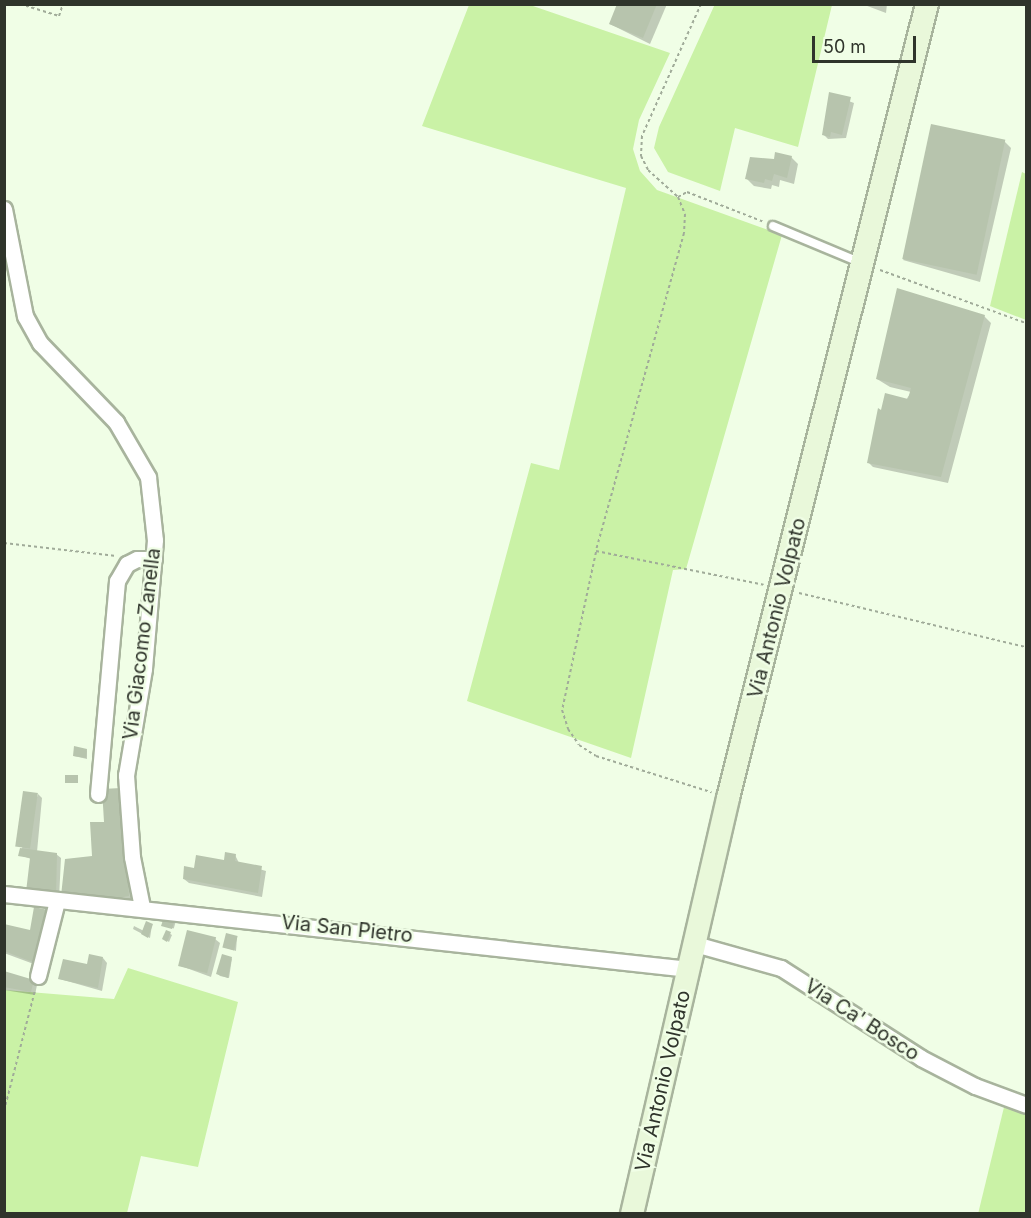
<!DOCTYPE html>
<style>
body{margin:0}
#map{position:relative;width:1031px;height:1218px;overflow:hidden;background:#f0fee6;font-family:Inter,sans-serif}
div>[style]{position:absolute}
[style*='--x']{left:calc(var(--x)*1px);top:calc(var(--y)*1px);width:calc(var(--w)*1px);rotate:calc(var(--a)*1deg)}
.green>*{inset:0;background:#caf2a6}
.shadow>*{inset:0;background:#0003;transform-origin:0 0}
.building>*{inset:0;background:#b7c4ad;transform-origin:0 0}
.path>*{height:2px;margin-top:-1px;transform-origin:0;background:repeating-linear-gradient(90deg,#a0ab99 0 3px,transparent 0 6px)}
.roads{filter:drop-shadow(2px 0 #a8b49d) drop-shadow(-2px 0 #a8b49d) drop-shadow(0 2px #a8b49d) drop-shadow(0 -2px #a8b49d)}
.lane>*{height:8px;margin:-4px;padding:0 4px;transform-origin:4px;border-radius:4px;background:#fff}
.street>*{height:15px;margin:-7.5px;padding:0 7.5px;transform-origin:7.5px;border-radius:7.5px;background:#fff}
.secondary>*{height:22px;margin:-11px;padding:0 11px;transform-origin:11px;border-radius:11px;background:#e9f8da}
span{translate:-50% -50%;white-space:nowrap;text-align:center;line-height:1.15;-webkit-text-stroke:5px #f0fee6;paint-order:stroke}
.street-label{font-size:20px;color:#2f342b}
.frame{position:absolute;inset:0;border:6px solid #2f342b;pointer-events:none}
.scale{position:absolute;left:812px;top:36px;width:104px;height:27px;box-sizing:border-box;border:3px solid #2f342b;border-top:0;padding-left:8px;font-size:18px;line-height:21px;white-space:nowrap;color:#2f342b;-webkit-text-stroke:4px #f0fee6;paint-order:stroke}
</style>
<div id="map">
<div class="green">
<div style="clip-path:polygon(715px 4px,832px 5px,798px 147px,735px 128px,720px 191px,668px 172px,654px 148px,659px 127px)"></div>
<div style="clip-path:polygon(469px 5px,530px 5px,670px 53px,639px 120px,633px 149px,640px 171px,657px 190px,782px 235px,686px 569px,673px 570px,631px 758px,467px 701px,531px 463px,559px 470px,626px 188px,422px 126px)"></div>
<div style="clip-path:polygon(1022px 172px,1026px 174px,1026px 320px,990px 306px)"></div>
<div style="clip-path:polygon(128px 968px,238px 1002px,198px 1167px,141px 1156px,127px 1213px,5px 1213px,5px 990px,114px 999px)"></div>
<div style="clip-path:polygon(1005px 1103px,1026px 1110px,1026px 1213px,978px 1214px)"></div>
</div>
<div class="shadow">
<div style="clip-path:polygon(618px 4px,667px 4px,650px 44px,610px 24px)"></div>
<div style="clip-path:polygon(862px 4px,887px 4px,886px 13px)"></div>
<div style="clip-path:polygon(830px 94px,854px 103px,846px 138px,828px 139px,824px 135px)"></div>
<div style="clip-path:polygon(1004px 141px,1011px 148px,980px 282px,903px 260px)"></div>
<div style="clip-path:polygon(791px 157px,798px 164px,794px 184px,780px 180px,779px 187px,772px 185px,771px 189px,754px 186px,747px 179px,775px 161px)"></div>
<div style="clip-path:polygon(984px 316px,991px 323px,948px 483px,873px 467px,868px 462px,911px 392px,890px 387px,877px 379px)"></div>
<div style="clip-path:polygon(87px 750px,87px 759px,74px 756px)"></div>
<div style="clip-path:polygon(38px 794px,42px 798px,37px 852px,56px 854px,61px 858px,59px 899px,31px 859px,20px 855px)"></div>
<div style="clip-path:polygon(125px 794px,133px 900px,106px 904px,94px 858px,106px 823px)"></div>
<div style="clip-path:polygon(235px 855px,239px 863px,266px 871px,262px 897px,189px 883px,184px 879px)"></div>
<div style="left:165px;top:919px;width:11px;height:7px;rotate:15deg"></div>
<div style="clip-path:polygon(152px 925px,150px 938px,133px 929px,134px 926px,144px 931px)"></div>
<div style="clip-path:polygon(4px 926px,32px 932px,39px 966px,4px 953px)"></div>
<div style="clip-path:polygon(167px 932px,172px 935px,169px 942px,166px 940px)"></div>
<div style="clip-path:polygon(237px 937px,236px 951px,224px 947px)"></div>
<div style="clip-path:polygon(215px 939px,220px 943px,211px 977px,181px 966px)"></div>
<div style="clip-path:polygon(103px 958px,107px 963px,102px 991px,60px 979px)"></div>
<div style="clip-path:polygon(232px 958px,229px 978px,220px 976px,218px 974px)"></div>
<div style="clip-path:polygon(4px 973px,33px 981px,37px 985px,35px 995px,4px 990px)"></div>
</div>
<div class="building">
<div style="clip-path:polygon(617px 4px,657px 4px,643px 38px,609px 24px)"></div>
<div style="clip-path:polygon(829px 92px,851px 97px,842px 135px,831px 132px,830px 137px,822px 135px)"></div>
<div style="left:931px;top:124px;width:76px;height:138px;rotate:12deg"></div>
<div style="clip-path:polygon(775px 152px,792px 156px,787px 178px,774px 174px,772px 181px,765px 179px,764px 183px,745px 179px,750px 157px,774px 159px)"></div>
<div style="clip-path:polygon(897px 288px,985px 315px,941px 477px,867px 463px,878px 408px,881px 410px,885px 393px,908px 399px,911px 388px,876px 379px)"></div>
<div style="clip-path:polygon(74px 746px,87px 749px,86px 758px,73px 756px)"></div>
<div style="left:65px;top:775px;width:13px;height:8px"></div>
<div style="clip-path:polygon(121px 788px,129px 896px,101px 901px,61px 896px,65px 859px,92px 856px,90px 822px,104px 822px,102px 789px)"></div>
<div style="left:23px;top:791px;width:15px;height:56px;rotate:8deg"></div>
<div style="clip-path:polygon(20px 848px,57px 853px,56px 895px,26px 892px,30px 858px,18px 856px)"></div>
<div style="clip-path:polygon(225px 852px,236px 854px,235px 861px,262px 866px,258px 893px,183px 879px,184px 866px,194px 868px,196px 855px,224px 860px)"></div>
<div style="clip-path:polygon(34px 907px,48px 910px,35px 963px,4px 951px,4px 924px,30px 930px)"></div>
<div style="clip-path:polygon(164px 917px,175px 919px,172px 929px,161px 926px)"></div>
<div style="clip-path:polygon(146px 921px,153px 924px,148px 938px,141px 934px)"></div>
<div style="clip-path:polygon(166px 930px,171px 932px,167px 942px,162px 939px)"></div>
<div style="left:187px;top:930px;width:30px;height:37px;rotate:14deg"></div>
<div style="left:226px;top:933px;width:12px;height:15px;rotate:14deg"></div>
<div style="clip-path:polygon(89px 954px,103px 957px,98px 988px,58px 979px,63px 959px,87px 964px)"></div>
<div style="clip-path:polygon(222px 954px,232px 957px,228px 978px,216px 974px)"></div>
<div style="clip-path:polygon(4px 971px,34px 980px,31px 992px,4px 987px)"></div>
</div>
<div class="path">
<div style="--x:20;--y:4;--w:41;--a:17.1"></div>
<div style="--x:59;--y:16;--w:13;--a:-72"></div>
<div style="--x:701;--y:4;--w:145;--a:114.1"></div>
<div style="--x:642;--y:136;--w:20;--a:93"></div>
<div style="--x:641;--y:156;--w:16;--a:63"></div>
<div style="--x:648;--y:170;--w:40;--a:42"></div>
<div style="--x:678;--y:197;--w:18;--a:68"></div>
<div style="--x:685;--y:214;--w:19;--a:93"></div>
<div style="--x:684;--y:233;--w:330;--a:105.5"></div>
<div style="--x:596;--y:551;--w:171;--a:11.4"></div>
<div style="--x:678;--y:197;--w:10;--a:-29"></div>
<div style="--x:687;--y:192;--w:83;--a:21.3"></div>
<div style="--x:880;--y:270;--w:155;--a:20"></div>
<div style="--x:4;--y:543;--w:113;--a:6.6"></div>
<div style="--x:596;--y:552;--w:162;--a:102.1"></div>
<div style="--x:562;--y:710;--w:20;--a:72"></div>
<div style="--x:568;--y:729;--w:19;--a:55"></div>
<div style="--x:579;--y:745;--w:20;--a:33"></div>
<div style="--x:596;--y:756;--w:121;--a:17.4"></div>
<div style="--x:799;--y:593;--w:233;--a:13.4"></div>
<div style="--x:4;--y:1111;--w:125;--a:-75.6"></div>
</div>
<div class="roads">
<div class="lane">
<div style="--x:773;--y:226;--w:93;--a:22.7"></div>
</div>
<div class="street">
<div style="--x:4;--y:209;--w:109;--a:78.9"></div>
<div style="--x:25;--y:316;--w:31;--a:61"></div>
<div style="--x:40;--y:343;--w:110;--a:46.1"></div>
<div style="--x:116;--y:422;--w:64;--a:59.8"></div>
<div style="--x:148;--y:477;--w:63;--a:83.7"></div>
<div style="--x:155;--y:540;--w:129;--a:94.9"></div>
<div style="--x:144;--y:669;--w:108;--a:99.6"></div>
<div style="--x:126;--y:775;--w:82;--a:85.8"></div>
<div style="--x:132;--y:857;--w:51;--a:78.7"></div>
<div style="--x:98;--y:794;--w:214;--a:-84.9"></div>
<div style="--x:117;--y:581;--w:20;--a:-60"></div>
<div style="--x:127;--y:564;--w:11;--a:-27"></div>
<div style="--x:137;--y:559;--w:17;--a:0"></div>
<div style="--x:4;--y:894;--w:689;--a:6.25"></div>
<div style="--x:695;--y:944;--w:89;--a:15.6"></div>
<div style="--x:781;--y:968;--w:166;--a:32.7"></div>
<div style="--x:921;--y:1058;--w:61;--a:27.4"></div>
<div style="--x:975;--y:1086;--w:54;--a:20.4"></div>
<div style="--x:38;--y:976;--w:77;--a:-75.8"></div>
</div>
<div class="secondary">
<div style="--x:632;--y:1214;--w:427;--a:-77"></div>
<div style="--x:728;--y:798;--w:819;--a:-75.93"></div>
</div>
</div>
<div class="street-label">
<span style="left:777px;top:608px;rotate:-76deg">Via Antonio Volpato</span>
<span style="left:142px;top:644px;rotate:-83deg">Via Giacomo Zanella</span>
<span style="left:347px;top:929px;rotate:6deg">Via San Pietro</span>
<span style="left:862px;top:1020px;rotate:33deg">Via Ca' Bosco</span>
<span style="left:663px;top:1081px;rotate:-77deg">Via Antonio Volpato</span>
</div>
<div class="frame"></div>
<div class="scale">50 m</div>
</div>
